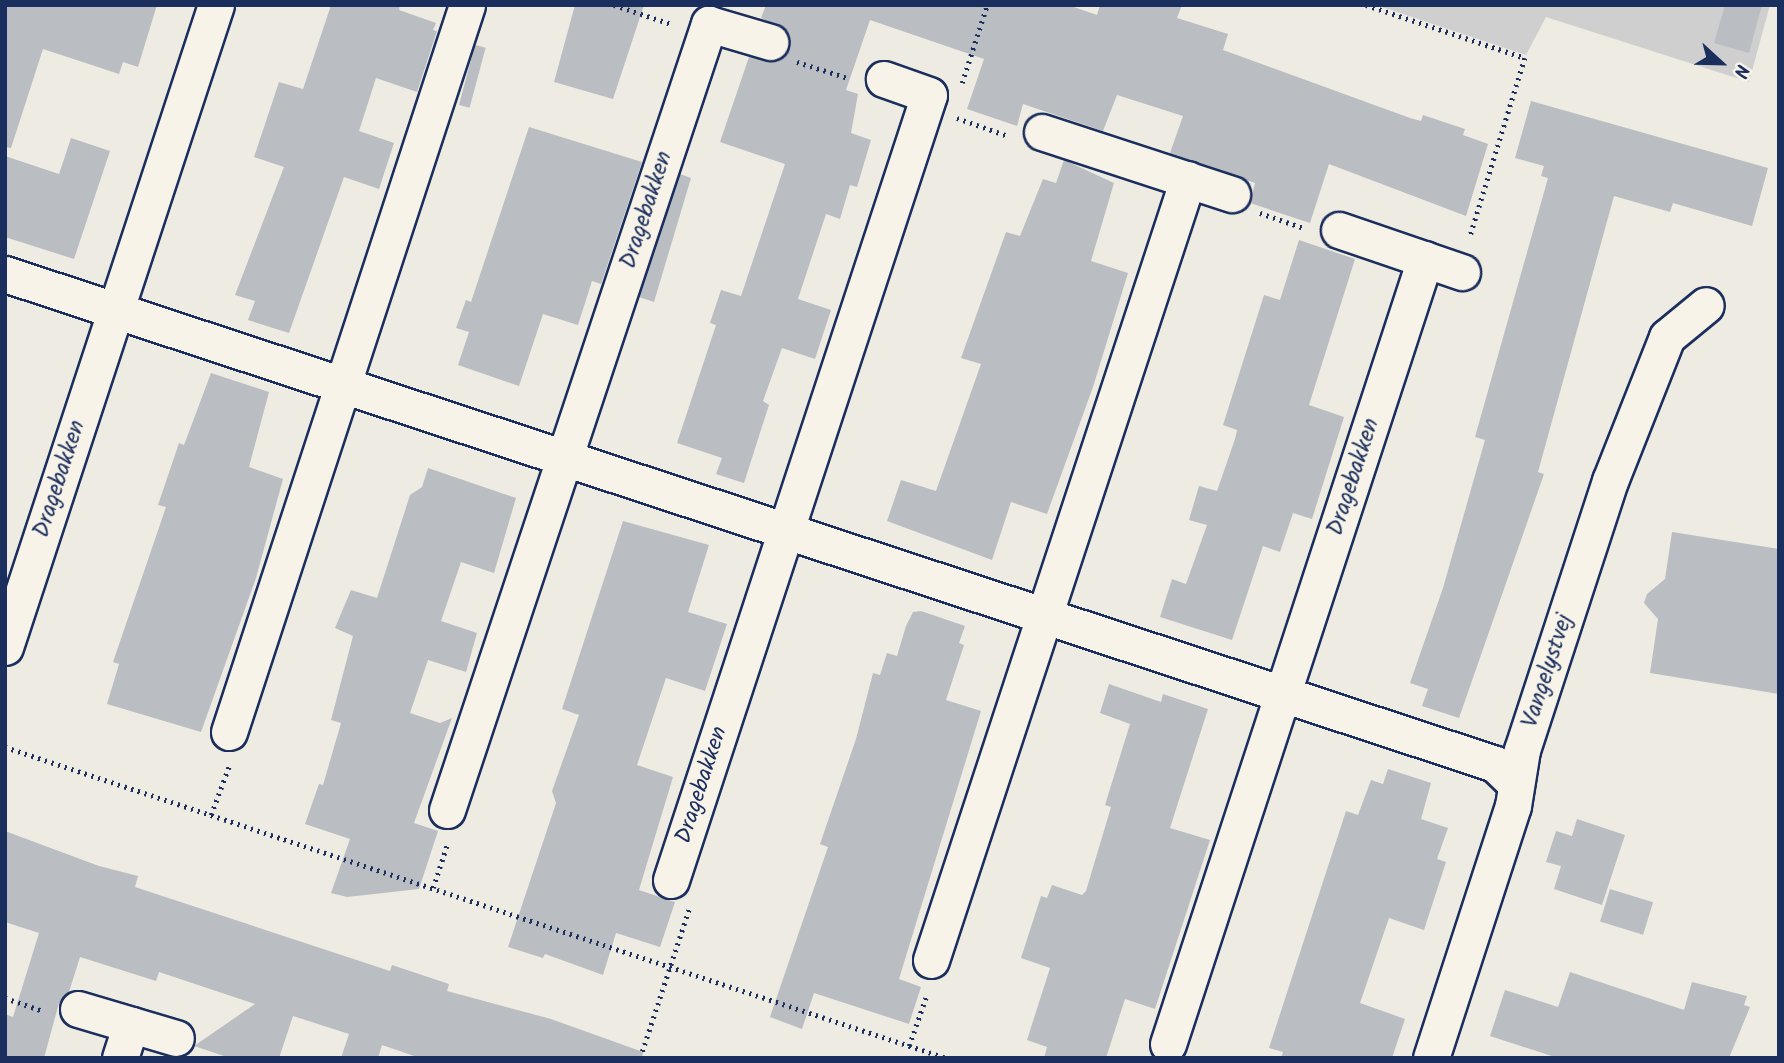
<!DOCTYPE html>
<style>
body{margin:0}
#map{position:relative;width:1784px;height:1063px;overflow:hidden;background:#eeebe2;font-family:Kalam,sans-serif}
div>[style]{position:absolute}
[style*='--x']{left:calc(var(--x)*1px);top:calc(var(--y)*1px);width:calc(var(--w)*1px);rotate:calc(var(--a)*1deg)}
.green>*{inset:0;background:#cfcfcf}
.building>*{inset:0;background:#babdc2;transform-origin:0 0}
.path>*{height:4.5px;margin-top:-2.25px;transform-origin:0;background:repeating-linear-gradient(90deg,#1b2f5e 0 2px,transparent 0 7px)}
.roads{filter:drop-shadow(2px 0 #1b2f5e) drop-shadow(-2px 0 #1b2f5e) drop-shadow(0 2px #1b2f5e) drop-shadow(0 -2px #1b2f5e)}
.minor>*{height:35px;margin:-17.5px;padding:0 17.5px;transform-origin:17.5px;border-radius:17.5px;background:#f7f3e8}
span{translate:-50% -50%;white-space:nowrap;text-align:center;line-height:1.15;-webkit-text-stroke:5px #f7f3e8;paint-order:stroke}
.street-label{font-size:23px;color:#1b2f5e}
.frame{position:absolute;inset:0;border:7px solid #1b2f5e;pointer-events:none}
.north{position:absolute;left:1686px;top:28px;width:70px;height:70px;-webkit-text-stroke:5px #f7f3e8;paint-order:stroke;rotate:112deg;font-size:19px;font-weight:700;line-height:28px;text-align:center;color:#1b2f5e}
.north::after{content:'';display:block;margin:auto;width:24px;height:32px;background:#1b2f5e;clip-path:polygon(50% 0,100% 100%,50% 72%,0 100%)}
</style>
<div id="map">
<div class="green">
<div style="clip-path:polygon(1376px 5px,1770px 5px,1749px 82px,1546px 17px,1526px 55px)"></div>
</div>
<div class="building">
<div style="clip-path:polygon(5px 5px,157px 5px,138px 67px,123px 62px,119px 74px,43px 49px,11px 148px,5px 147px)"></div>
<div style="clip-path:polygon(331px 5px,400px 5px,399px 10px,436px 23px,433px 30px,437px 31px,417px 92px,376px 78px,359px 131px,394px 143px,379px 189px,344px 177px,289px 333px,248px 320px,255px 301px,235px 295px,284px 167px,254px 157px,279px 82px,303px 89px)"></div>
<div style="clip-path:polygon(575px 5px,644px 5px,613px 99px,554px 82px)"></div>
<div style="clip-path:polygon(766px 5px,1068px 5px,1097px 15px,1100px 5px,1182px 5px,1177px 18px,1228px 34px,1223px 50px,1410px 118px,1421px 121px,1423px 115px,1465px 129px,1463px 135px,1488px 144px,1466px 216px,1329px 164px,1310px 223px,1250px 203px,1255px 183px,1170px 153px,1183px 116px,1117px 95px,1103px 131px,1023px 104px,1017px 126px,967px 109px,984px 59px,870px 20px,846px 90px,858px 94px,851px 133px,871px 140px,857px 187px,850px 185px,840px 219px,826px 214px,798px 299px,831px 310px,815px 359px,782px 348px,763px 401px,769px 405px,744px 483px,716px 474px,722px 458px,677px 443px,716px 325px,710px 323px,721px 290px,741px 296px,785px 164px,720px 142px,749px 57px,774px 62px,789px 48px,785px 29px,761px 18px)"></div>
<div style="clip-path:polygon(1725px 5px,1762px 5px,1749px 53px,1714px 43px)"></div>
<div style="left:475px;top:45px;width:11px;height:62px;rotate:15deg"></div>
<div style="clip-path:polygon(1531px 101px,1768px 168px,1752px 226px,1673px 203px,1670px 212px,1614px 196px,1538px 472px,1544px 474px,1459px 718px,1422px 706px,1428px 689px,1410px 683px,1443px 588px,1485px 440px,1475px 437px,1548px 178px,1541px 176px,1544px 166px,1515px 158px)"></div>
<div style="clip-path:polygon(529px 127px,642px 162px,601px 284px,592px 281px,578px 325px,543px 314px,519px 386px,458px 365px,469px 332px,456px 328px,466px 300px,471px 302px)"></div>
<div style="clip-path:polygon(71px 138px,110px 151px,74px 259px,5px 237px,5px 156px,59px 174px)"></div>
<div style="clip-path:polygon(1064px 160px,1114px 183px,1091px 261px,1128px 273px,1093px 387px,1047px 514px,1011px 502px,992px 560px,887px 521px,901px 480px,936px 491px,981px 364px,961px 358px,1006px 232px,1020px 236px,1043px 179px,1056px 183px)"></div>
<div style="clip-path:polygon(680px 174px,691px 178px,654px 302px,639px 297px)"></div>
<div style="clip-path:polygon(1299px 240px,1355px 259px,1309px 405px,1344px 417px,1312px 519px,1293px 513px,1280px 552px,1263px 546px,1232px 640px,1160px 617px,1172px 579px,1186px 584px,1207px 525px,1189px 520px,1199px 486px,1217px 491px,1235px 439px,1237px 430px,1223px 425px,1264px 295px,1280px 300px)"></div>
<div style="clip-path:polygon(211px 373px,269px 392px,249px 467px,283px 479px,256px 578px,201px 732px,107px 704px,119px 664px,113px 662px,166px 507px,158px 505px,179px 443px,184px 445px)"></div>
<div style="clip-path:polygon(428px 468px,516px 498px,494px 573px,461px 562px,441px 621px,477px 633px,466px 672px,428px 660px,410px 713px,440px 723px,452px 718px,414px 823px,438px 831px,419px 889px,347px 897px,331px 893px,350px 839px,305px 824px,319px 784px,323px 785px,341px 723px,331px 720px,353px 636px,335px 628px,351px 590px,377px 598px,410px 495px,422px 487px)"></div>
<div style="clip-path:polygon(623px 521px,709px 545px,688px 612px,727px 624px,705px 691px,666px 678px,637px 765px,673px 777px,639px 890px,675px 902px,660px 947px,616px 933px,603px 975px,545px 954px,543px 958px,508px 947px,556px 803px,552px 791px,579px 715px,562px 709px)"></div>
<div style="clip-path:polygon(1672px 532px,1779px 549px,1779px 694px,1650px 673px,1658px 619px,1644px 603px,1647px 594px,1665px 579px)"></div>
<div style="clip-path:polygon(921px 611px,965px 626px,959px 643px,964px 645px,946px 700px,981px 711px,899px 979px,921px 987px,909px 1024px,814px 993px,802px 1029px,770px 1017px,828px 847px,820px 844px,856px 739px,873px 673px,880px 675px,887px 653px,897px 656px,906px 626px,913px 612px)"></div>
<div style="clip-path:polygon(1109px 684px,1161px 702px,1163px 694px,1208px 709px,1170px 828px,1210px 840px,1155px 1009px,1125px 999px,1106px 1058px,1044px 1058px,1047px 1047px,1027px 1040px,1050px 968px,1021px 958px,1041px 896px,1047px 898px,1052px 885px,1082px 895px,1086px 891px,1111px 807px,1105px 805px,1130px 724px,1100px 713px)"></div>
<div style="clip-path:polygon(1388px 769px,1431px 783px,1421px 819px,1448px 828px,1437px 859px,1446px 862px,1424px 930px,1389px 918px,1360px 1003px,1405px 1019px,1392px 1058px,1281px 1058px,1283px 1052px,1269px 1048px,1346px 811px,1358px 815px,1371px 780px,1383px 784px)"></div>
<div style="clip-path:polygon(1577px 819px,1625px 835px,1602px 905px,1554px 889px,1561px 866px,1546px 862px,1556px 831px,1572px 836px)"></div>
<div style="clip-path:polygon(5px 831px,99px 866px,138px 876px,135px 887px,390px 971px,392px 965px,449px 984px,447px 991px,551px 1019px,643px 1052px,642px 1058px,420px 1058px,382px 1045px,378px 1058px,341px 1058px,349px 1034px,293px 1016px,279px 1058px,230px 1058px,194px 1046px,255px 1004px,159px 972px,156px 981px,80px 957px,69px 992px,59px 1003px,44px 1058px,5px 1058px,5px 1014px,13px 1017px,39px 933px,5px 922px)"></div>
<div style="left:1610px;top:889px;width:45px;height:34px;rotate:17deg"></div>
<div style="clip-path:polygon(1570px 972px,1684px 1010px,1692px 982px,1747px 996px,1744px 1005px,1750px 1007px,1729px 1058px,1558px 1058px,1490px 1036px,1505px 990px,1558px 1007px)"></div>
</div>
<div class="path">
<div style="--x:614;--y:5;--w:60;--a:18.4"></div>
<div style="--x:1366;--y:5;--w:168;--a:18.4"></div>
<div style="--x:1525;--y:58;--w:187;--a:107.1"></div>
<div style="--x:797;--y:62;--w:53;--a:17.4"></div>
<div style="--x:962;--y:83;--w:82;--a:-72.2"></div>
<div style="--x:957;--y:118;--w:54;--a:19.4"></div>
<div style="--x:1260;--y:213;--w:46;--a:18.8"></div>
<div style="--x:5;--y:747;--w:991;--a:18.29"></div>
<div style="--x:211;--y:815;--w:52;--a:-69.8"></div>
<div style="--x:433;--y:888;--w:45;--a:-72"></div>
<div style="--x:5;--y:998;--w:40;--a:18.9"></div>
<div style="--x:909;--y:1046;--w:55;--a:-70.9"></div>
<div style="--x:640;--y:1058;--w:157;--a:-71.8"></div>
</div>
<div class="roads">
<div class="minor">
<div style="--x:1042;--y:132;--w:200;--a:18.1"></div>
<div style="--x:1339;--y:230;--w:130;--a:18.9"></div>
<div style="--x:5;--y:274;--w:1569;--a:18.2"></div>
<div style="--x:1495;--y:764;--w:28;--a:44"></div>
<div style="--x:5;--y:647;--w:676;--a:-71.81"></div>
<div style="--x:229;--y:732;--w:765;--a:-71.87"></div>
<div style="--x:447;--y:810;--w:829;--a:-71.57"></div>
<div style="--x:709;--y:24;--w:64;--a:16.4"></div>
<div style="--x:671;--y:880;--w:826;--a:-71.81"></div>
<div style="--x:929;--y:95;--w:48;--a:-160.4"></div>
<div style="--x:931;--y:960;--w:822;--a:-71.79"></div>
<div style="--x:78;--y:1009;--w:102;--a:16.5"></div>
<div style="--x:1168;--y:1044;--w:826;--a:-71.87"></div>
<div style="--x:120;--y:1058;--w:35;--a:-72"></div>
<div style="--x:1431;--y:1058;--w:265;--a:-72"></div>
<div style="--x:1513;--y:806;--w:57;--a:-80.9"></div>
<div style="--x:1522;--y:750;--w:283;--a:-71.9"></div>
<div style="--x:1610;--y:481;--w:155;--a:-68.4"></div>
<div style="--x:1667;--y:337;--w:50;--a:-39.4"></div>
</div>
</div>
<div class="street-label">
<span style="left:647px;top:210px;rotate:-72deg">Dragebakken</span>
<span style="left:1354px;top:477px;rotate:-72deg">Dragebakken</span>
<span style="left:60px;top:479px;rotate:-72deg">Dragebakken</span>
<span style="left:1548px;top:671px;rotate:-72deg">Vangelystvej</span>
<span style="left:702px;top:785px;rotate:-72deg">Dragebakken</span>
</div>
<div class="frame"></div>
<div class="north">N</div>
</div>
